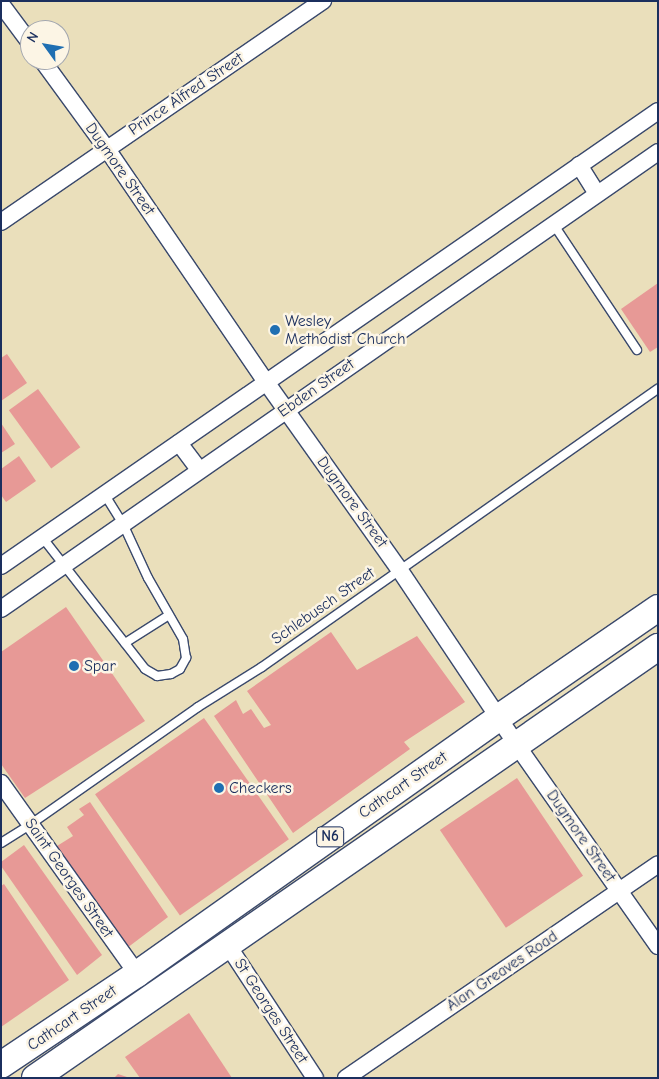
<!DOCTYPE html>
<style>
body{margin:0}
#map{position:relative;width:659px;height:1079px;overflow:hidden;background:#eadfbb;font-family:"Comic Neue",sans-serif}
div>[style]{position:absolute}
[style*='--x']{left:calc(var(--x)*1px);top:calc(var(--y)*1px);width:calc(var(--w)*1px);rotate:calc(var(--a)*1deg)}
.building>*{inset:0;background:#e79996;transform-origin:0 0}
.roads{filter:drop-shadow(1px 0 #3a496c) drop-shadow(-1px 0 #3a496c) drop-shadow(0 1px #3a496c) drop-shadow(0 -1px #3a496c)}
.service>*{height:8px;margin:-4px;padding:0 4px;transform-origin:4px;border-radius:4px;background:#fff}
.minor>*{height:16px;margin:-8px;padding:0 8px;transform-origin:8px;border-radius:8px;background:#fff}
.trunk>*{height:26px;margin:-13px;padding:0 13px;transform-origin:13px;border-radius:13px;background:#fff}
.dots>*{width:14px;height:14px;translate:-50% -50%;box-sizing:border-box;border:2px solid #fcf5e5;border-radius:50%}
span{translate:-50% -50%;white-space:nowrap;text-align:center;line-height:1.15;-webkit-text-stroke:5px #fcf5e5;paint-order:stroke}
.shield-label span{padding:1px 4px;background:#fcf5e5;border:1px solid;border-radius:4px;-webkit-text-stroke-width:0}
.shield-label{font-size:15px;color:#1b2f5e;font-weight:700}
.street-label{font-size:16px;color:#1b2f5e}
.poi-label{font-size:16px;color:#1b2f5e}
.left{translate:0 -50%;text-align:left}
.frame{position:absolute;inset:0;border:2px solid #1b2f5e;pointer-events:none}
.north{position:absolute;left:20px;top:20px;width:50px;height:50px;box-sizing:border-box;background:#fcf5e5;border:1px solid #a2a6af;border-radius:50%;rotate:302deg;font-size:14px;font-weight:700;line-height:20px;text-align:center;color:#1b2f5e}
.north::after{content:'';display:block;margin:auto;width:18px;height:22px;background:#1f6fb2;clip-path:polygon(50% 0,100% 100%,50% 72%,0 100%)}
</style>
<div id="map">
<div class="building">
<div style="clip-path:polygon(658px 283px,658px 347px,650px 352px,621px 309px)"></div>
<div style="clip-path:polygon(7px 354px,27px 383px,1px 401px,1px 358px)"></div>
<div style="left:38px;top:389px;width:72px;height:36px;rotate:54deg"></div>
<div style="clip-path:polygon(1px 423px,15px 444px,1px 453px)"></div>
<div style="clip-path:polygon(19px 456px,36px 481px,6px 502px,1px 495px,1px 469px)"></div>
<div style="clip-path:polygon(66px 607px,145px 721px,25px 798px,1px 764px,1px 652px)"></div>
<div style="clip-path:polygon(331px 632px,357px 670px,417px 636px,465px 702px,404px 742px,410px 749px,293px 833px,214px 716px,236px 700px,243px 714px,251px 709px,264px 728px,271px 725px,247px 691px)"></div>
<div style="left:204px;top:718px;width:148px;height:133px;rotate:55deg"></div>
<div style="left:517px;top:778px;width:118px;height:93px;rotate:56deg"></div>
<div style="clip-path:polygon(90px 802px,168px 917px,127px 948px,57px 846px,73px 836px,67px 827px,84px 815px,79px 809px)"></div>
<div style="clip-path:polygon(24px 845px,102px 955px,77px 975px,1px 866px,1px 862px)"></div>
<div style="clip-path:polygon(4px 884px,69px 980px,1px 1027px,1px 886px)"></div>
<div style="clip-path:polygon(189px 1013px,232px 1078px,140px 1078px,125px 1057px)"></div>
<div style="clip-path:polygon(118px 1074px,127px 1077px,127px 1078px,114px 1078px)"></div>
</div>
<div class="roads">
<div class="service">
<div style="--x:554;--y:225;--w:150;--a:56.4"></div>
<div style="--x:42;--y:537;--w:167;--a:52"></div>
<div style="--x:145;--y:669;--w:14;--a:30"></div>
<div style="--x:157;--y:676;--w:14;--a:-8"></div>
<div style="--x:171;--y:674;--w:10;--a:-29"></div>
<div style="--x:180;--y:669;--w:13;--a:-61"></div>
<div style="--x:186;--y:658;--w:19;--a:-99"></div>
<div style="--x:183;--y:639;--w:70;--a:-119.8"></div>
<div style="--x:148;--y:578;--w:60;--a:-114.8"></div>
<div style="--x:123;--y:524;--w:36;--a:-122"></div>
<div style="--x:125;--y:643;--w:52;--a:-32.5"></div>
<div style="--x:1;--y:843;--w:36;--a:-32"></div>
<div style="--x:31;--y:824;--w:204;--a:-35"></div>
<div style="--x:198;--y:707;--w:75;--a:-32"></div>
<div style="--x:262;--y:667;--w:484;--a:-35.1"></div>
</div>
<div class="minor">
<div style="--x:1;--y:4;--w:49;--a:53.4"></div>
<div style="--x:42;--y:60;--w:110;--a:53.9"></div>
<div style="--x:107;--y:149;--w:282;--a:55.7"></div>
<div style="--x:266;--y:382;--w:229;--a:54.6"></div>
<div style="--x:399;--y:569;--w:211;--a:56.2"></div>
<div style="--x:516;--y:744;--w:247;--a:54.9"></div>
<div style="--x:579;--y:165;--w:34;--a:58"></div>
<div style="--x:1;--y:222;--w:391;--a:-34.5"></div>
<div style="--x:179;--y:443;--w:34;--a:53"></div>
<div style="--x:1;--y:566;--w:799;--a:-34.7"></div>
<div style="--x:1;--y:609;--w:800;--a:-34.82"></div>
<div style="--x:1;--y:783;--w:234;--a:54.5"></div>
<div style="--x:227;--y:944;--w:160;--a:56.7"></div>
<div style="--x:346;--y:1078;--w:378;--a:-34.4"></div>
</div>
<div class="trunk">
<div style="--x:1;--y:1065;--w:164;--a:-33.8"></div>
<div style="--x:137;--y:974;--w:443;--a:-35.3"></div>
<div style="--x:498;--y:718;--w:194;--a:-34.5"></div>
<div style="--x:35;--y:1078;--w:758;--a:-34.68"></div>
</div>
</div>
<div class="dots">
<div style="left:275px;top:330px;background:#1f6fb2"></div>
<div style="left:74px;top:666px;background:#1f6fb2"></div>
<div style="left:219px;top:788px;background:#1f6fb2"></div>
</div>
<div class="shield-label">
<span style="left:330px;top:837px">N6</span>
</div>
<div class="street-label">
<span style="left:186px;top:94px;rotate:-34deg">Prince Alfred Street</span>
<span style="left:120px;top:169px;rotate:55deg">Dugmore Street</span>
<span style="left:316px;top:388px;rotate:-35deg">Ebden Street</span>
<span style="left:352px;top:502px;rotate:54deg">Dugmore Street</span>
<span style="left:323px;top:606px;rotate:-35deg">Schlebusch Street</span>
<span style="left:403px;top:785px;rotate:-35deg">Cathcart Street</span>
<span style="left:581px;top:836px;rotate:55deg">Dugmore Street</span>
<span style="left:69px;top:878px;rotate:55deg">Saint Georges Street</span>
<span style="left:502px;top:971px;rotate:-34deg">Alan Greaves Road</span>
<span style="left:271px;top:1011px;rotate:57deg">St Georges Street</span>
<span style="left:72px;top:1018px;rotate:-34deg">Cathcart Street</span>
</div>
<div class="poi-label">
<span class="left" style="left:285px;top:330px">Wesley<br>Methodist Church</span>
<span class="left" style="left:84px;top:666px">Spar</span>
<span class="left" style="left:229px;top:788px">Checkers</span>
</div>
<div class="frame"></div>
<div class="north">N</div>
</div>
